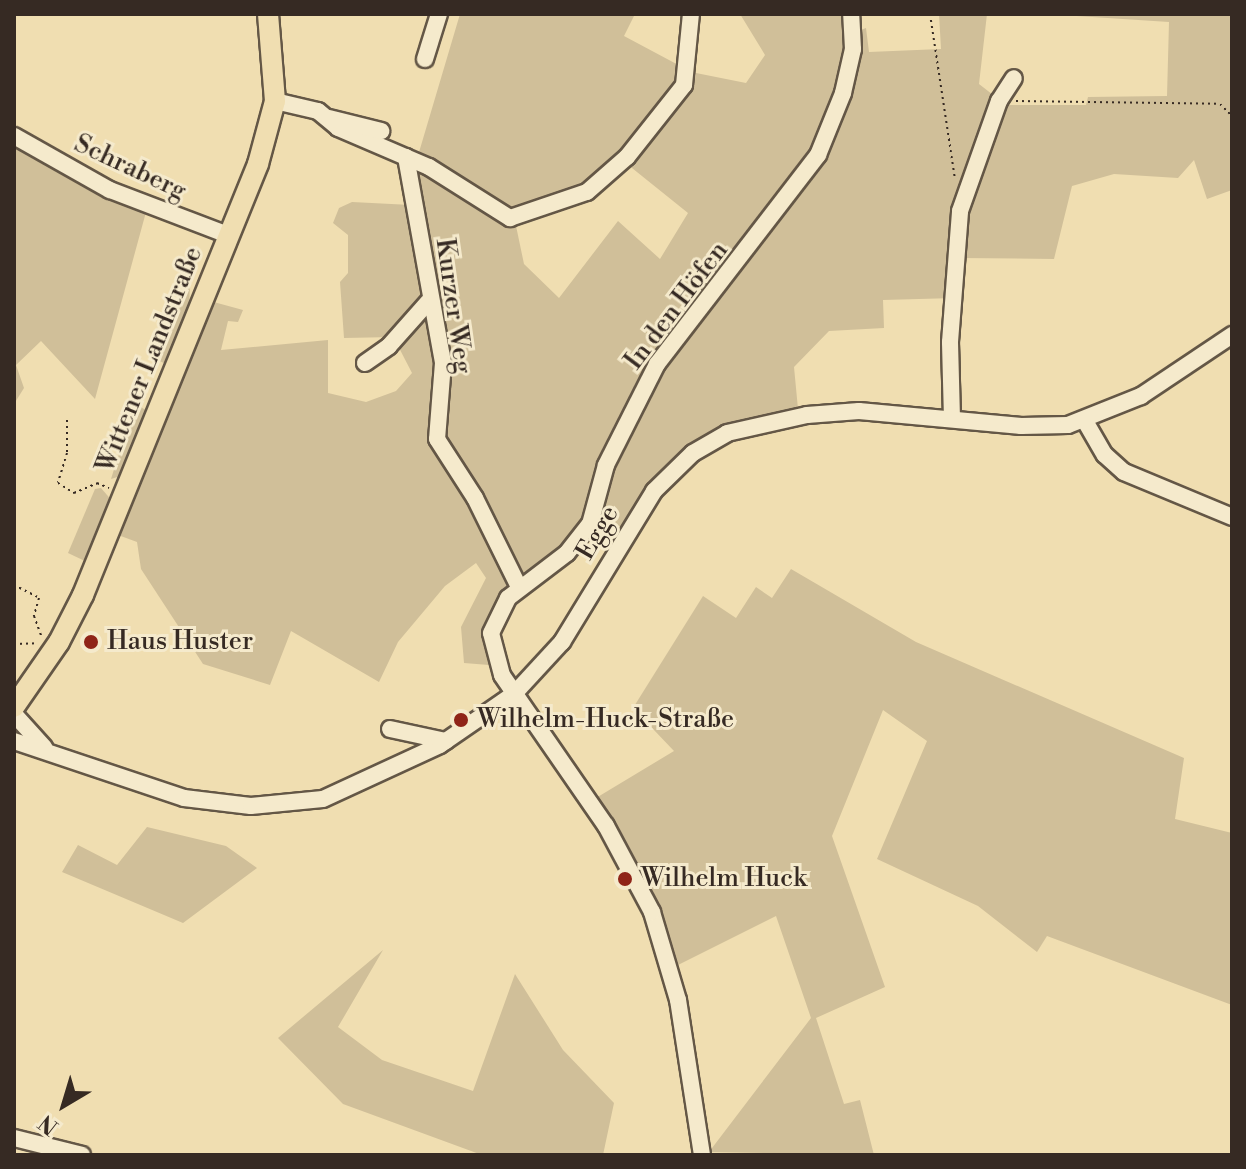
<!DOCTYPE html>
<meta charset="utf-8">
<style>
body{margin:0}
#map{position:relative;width:1246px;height:1169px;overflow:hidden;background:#f0deb1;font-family:"Libre Bodoni",serif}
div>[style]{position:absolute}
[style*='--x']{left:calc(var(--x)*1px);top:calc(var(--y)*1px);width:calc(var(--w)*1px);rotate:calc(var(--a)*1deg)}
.green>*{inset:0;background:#d0bf99}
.path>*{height:2px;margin-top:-1px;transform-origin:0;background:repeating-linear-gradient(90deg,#362a23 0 2px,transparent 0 6px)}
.roads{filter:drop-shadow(2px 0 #645746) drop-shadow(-2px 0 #645746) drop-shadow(0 2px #645746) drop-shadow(0 -2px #645746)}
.minor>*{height:16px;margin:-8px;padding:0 8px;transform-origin:8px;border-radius:8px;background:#f5eacc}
.major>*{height:20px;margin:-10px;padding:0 10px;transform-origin:10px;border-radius:10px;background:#f0deb1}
.dots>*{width:22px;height:22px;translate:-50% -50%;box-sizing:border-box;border:4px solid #f5eacc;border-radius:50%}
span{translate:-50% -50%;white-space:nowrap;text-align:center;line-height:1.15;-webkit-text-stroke:6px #f5eacc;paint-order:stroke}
.street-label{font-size:26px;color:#362a23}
.poi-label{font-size:26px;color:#362a23}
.left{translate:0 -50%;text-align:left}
.frame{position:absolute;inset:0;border:16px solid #362a23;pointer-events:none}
.north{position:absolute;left:24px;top:1065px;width:80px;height:80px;-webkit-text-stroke:6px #f5eacc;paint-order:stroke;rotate:218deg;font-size:22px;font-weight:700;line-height:32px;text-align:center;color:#362a23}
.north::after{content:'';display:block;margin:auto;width:28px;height:36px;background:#362a23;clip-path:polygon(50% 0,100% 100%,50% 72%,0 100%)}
</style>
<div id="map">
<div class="green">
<div style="clip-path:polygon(460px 14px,635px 14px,624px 36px,684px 68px,662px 112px,584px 188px,516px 214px,417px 159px)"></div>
<div style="clip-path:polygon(740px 14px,845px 14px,858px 31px,866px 28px,869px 52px,941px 49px,939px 14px,987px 14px,979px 84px,1006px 105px,1086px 105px,1088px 97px,1167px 96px,1169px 22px,1046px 14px,1232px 14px,1232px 190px,1207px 199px,1194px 160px,1178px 178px,1114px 174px,1072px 186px,1054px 259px,959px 258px,955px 298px,883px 300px,884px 328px,829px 331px,794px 367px,798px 409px,738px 422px,694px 445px,665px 469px,621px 526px,594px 527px,512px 585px,485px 629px,489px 665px,464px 663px,461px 627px,486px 578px,476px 563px,445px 586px,398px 642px,379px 682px,291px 631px,270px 685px,203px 664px,141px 569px,137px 542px,118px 535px,210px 301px,243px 310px,238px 322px,228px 321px,221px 350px,328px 340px,328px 393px,366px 402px,396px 391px,412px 373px,396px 342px,426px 307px,446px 362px,413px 163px,515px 221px,524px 264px,559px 298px,618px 221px,660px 259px,688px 213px,627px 164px,691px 72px,746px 83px,765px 55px)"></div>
<div style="clip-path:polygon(14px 145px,146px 212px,95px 399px,41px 341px,16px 365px,24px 388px,14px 404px)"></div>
<div style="clip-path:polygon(352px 202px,411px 205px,424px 301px,394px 337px,344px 338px,340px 282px,348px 273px,348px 235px,333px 223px,339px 208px)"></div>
<div style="clip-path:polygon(190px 278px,189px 317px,168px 365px,149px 356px,153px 336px)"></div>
<div style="clip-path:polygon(135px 403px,150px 413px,127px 474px,111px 479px)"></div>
<div style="clip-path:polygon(101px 488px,113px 502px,87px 562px,68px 553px,95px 489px)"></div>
<div style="clip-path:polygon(791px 569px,916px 642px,1184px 758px,1175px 819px,1232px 833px,1232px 1005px,1047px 936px,1037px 952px,978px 906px,877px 859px,927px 741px,883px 710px,832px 836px,885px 987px,816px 1018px,844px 1104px,860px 1100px,874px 1155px,709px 1152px,811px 1018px,776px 916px,676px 966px,658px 908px,596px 798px,674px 751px,633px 708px,703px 596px,736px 618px,756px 587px,772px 598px)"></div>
<div style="clip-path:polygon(147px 827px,226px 846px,257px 868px,183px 923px,62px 872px,78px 845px,117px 865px)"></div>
<div style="clip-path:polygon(383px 950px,338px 1027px,382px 1060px,473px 1091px,515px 974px,563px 1050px,614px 1103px,603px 1155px,482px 1155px,343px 1104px,278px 1038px)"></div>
</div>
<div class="path">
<div style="--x:930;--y:14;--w:167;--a:81.4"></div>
<div style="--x:1016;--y:101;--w:204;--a:0.8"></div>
<div style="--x:1220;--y:104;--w:17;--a:45"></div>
<div style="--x:67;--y:420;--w:33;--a:90"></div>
<div style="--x:67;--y:453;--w:31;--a:107"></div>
<div style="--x:58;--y:483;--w:19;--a:32"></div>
<div style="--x:74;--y:493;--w:25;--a:-23"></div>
<div style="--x:97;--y:483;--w:13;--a:23"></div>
<div style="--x:14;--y:585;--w:28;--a:27"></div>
<div style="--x:39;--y:598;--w:19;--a:106"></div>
<div style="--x:34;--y:616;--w:23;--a:70"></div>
<div style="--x:14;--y:644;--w:24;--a:-2"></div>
</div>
<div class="roads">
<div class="minor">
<div style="--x:425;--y:59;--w:47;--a:-72.7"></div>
<div style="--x:275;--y:101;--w:44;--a:13.1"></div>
<div style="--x:318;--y:111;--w:26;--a:40"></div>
<div style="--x:338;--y:128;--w:99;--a:23.2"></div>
<div style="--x:429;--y:167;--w:96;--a:32.2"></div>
<div style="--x:510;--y:218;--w:81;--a:-18.7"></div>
<div style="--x:587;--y:192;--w:53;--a:-41.2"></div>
<div style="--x:627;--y:157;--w:92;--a:-51.6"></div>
<div style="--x:684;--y:85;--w:71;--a:-84.4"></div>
<div style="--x:329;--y:118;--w:54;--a:14"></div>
<div style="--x:14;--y:136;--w:110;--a:29.4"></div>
<div style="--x:110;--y:190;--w:126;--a:20.9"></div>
<div style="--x:406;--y:157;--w:209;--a:79.8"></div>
<div style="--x:443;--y:363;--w:76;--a:94.5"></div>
<div style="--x:437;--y:439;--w:70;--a:57.2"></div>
<div style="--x:475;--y:498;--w:99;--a:63.7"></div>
<div style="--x:365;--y:363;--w:29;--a:-35"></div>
<div style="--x:389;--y:346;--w:59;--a:-48.4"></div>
<div style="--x:952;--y:419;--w:77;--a:-91.5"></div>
<div style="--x:950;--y:342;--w:131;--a:-85.6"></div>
<div style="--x:960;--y:211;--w:117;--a:-70.5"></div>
<div style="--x:999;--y:101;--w:27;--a:-57"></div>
<div style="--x:1085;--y:421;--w:39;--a:60"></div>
<div style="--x:1105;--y:455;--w:25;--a:42"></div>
<div style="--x:1124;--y:472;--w:117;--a:22.6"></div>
<div style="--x:14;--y:714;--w:45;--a:47.7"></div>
<div style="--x:390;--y:729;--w:57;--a:12.1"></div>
<div style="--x:14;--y:741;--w:179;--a:18.5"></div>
<div style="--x:184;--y:798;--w:67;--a:6.8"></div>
<div style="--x:251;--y:806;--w:72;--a:-5.6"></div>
<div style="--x:323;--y:799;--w:129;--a:-24.8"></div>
<div style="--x:440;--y:745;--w:90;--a:-34.6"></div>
<div style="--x:514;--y:694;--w:71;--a:-47.3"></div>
<div style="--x:562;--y:642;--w:177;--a:-58.6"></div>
<div style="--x:654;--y:491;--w:54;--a:-44.3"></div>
<div style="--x:693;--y:453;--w:39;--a:-30"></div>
<div style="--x:727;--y:433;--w:82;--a:-12.7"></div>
<div style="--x:807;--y:415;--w:52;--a:-4.4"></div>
<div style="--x:859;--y:411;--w:163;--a:5.3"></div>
<div style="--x:1021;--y:426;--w:47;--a:-1.2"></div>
<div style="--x:1068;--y:425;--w:79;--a:-21.7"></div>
<div style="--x:1141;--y:396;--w:110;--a:-33.8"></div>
<div style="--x:14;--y:1138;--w:70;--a:14"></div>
<div style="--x:702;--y:1155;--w:157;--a:-98.8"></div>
<div style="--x:678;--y:1000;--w:92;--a:-106.5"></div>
<div style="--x:652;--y:912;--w:98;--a:-118.1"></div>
<div style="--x:606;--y:826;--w:183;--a:-124.6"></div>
<div style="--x:502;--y:675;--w:43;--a:-104.7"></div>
<div style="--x:491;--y:633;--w:39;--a:-64"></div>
<div style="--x:508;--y:598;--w:74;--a:-37.3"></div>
<div style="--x:567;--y:553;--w:37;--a:-52"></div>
<div style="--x:590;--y:524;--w:61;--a:-74.8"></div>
<div style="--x:606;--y:465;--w:113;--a:-63.2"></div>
<div style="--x:657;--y:364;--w:264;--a:-52.4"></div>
<div style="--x:818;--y:155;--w:67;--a:-68"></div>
<div style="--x:843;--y:93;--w:45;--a:-77.2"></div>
<div style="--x:853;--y:49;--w:35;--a:-93"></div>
</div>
<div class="major">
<div style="--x:14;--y:707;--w:79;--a:-55.3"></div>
<div style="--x:59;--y:642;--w:53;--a:-62.9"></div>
<div style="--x:83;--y:595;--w:465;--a:-67.9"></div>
<div style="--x:258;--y:164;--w:65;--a:-74.9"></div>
<div style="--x:275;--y:101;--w:87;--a:-94.6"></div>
</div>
</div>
<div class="dots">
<div style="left:91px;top:642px;background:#8f2418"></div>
<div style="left:461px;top:720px;background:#8f2418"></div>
<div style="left:625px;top:879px;background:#8f2418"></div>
</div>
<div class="street-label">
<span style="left:130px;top:168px;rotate:25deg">Schraberg</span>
<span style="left:453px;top:306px;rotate:82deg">Kurzer Weg</span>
<span style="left:677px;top:306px;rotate:-53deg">In den Höfen</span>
<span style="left:150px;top:360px;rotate:-68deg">Wittener Landstraße</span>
<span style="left:598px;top:533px;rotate:-60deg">Egge</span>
</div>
<div class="poi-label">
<span class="left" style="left:107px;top:642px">Haus Huster</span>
<span class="left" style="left:477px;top:720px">Wilhelm-Huck-Straße</span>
<span class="left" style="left:641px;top:879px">Wilhelm Huck</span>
</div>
<div class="frame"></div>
<div class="north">N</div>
</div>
